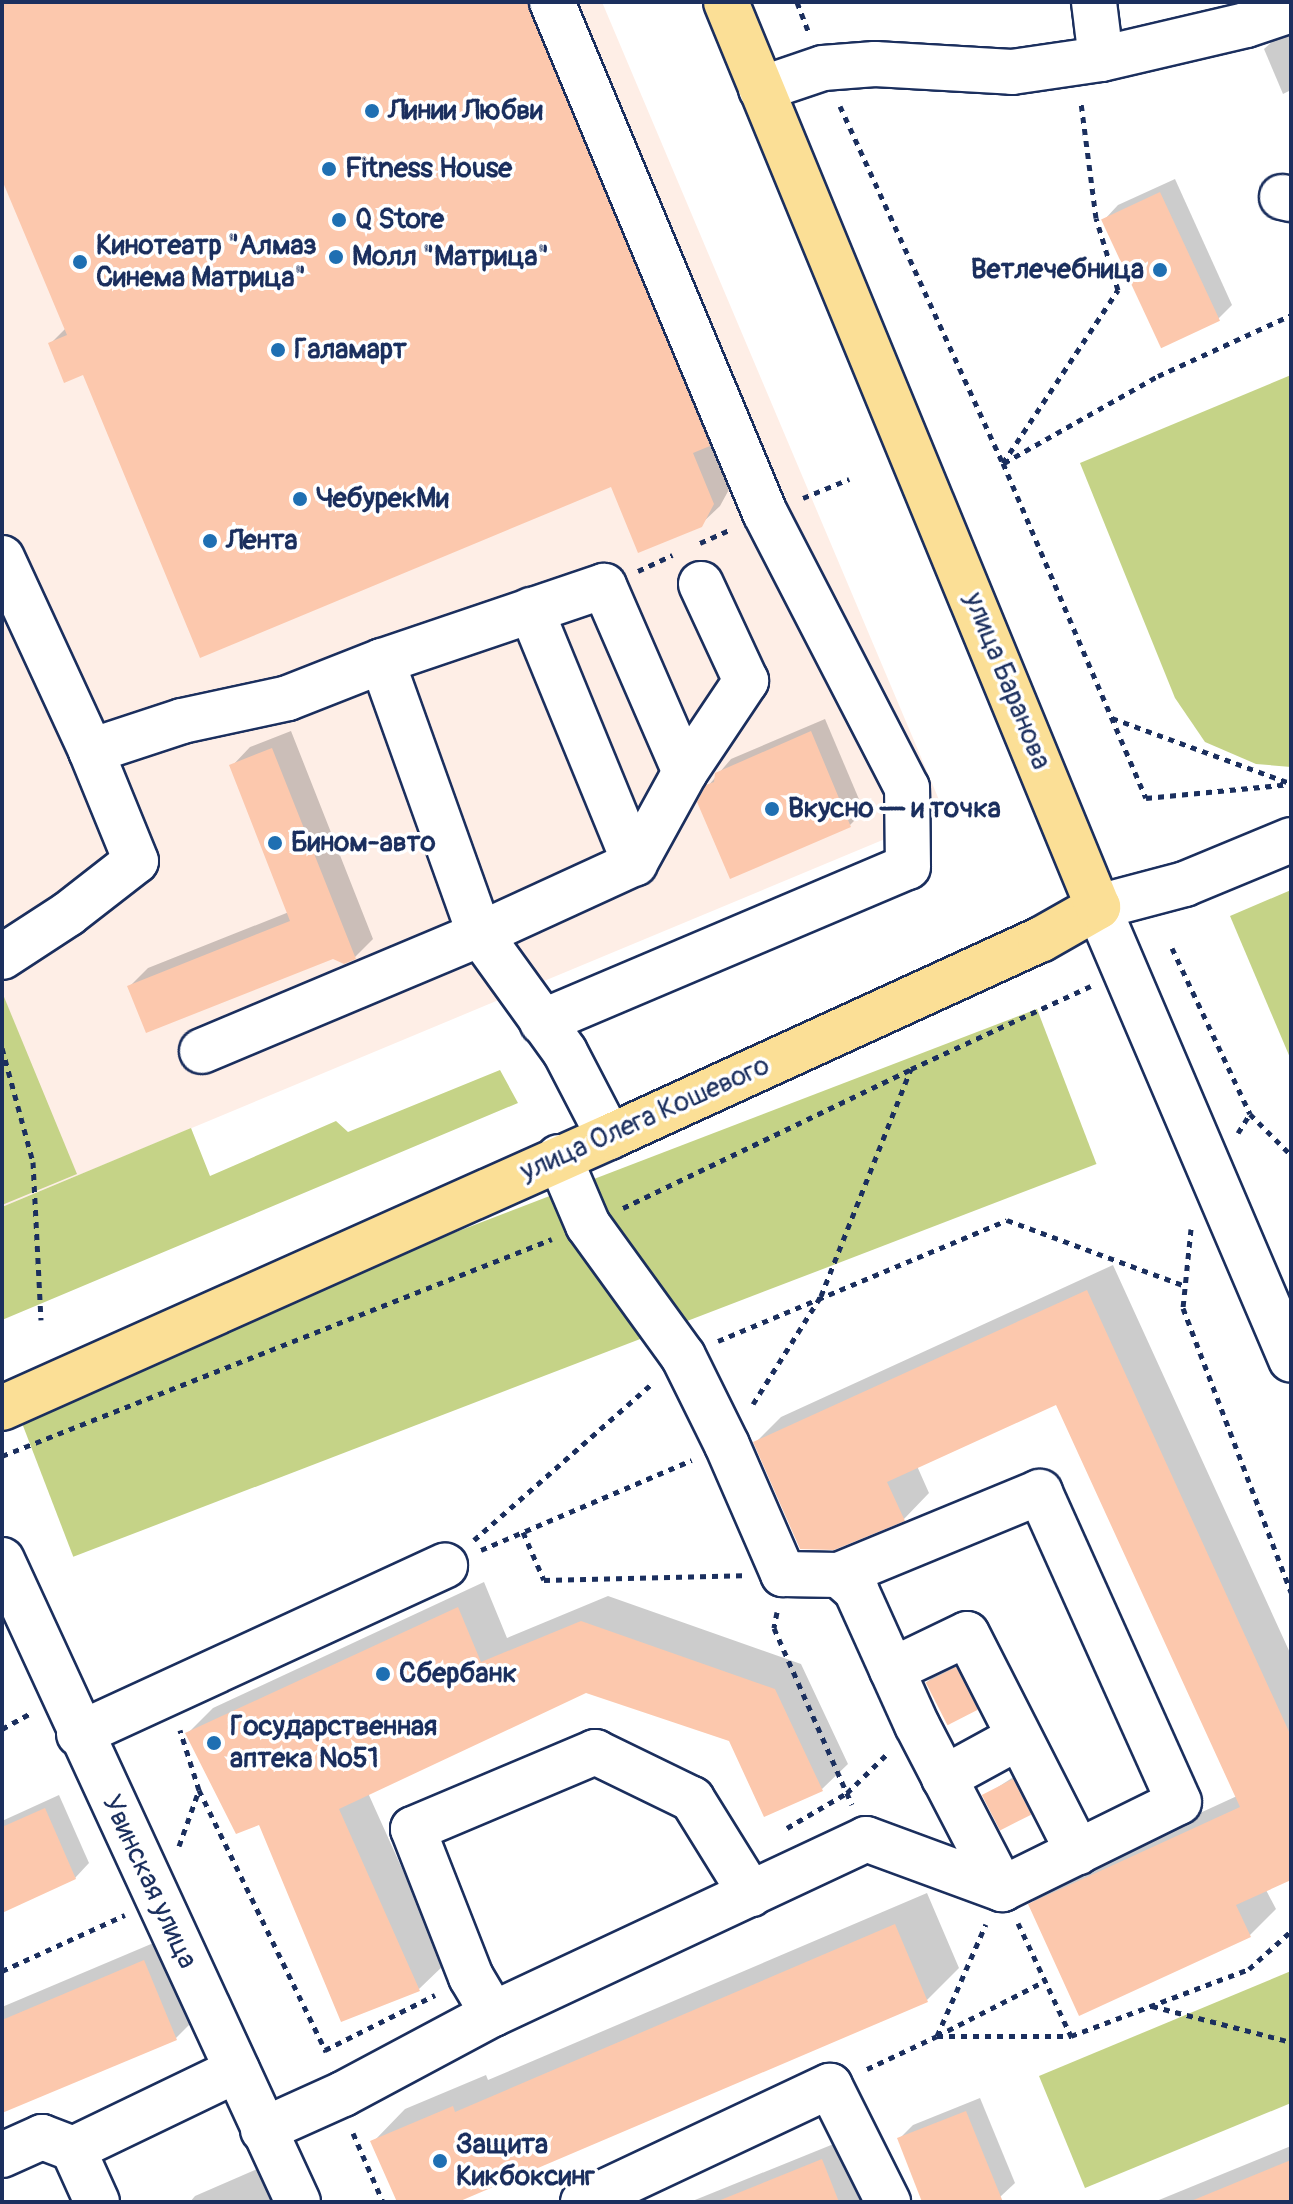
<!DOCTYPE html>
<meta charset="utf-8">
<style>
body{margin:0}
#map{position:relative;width:1293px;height:2204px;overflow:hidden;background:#fff;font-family:Pangolin,sans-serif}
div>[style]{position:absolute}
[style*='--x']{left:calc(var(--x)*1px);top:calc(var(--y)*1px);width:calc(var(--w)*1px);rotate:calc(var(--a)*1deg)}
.built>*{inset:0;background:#feeee6}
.green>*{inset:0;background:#c5d387;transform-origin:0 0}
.shadow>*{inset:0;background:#0003}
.building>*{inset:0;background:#fcc8ad;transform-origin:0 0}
.path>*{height:5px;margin-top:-2.5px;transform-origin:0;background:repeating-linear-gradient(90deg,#1b2f5e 0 6px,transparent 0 12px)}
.roads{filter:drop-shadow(2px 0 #1b2f5e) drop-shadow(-2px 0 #1b2f5e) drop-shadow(0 2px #1b2f5e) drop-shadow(0 -2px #1b2f5e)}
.minor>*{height:44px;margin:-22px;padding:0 22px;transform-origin:22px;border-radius:22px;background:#fff}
.major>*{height:44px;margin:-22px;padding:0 22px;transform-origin:22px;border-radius:22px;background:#fbdf96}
.dots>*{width:22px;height:22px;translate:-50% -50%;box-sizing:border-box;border:4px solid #fff;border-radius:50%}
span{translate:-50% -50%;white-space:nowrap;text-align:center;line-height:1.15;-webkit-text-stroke:7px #fff;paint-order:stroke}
.poi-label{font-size:28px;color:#1b2f5e;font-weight:700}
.left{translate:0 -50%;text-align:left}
.right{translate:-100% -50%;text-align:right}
.street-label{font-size:28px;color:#1b2f5e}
.frame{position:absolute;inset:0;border:4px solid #1b2f5e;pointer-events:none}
</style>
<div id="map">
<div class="built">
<div style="clip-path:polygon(2px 2px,602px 2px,945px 814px,2px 1207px)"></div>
</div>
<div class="green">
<div style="clip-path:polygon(1291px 375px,1291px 767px,1256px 764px,1205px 742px,1175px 698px,1080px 463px)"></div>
<div style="clip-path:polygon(1291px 890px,1291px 1060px,1230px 916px)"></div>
<div style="clip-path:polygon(2px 992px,77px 1174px,2px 1205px)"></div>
<div style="left:1037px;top:1009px;width:166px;height:1096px;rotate:69deg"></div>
<div style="clip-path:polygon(500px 1070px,518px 1103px,2px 1320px,2px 1207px,191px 1128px,210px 1176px,336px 1121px,348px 1132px)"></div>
<div style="clip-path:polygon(1291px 1971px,1291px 2103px,1085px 2188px,1039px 2076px)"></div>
</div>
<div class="shadow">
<div style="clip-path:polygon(2px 2px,551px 2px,732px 484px,720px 506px,700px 525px,612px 485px,84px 372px,51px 343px,66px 328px,2px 174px)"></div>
<div style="clip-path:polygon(1291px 32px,1291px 90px,1283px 94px,1264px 49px,1274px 40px)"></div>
<div style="clip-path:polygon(1175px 179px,1232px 305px,1218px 319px,1161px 346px,1104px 220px,1118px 205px)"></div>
<div style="clip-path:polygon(825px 719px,864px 811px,850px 825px,708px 786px,731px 759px)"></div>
<div style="clip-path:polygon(291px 731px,373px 939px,355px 957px,333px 956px,129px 987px,148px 968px,289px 912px,232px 766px,250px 747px)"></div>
<div style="clip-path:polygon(1113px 1265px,1291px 1655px,1291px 1878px,1266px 1890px,1276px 1909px,1250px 1935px,1030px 1905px,1056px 1879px,1237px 1796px,1057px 1402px,917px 1466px,929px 1493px,904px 1519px,755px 1443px,781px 1417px)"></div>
<div style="clip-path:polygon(484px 1582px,507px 1638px,608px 1596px,801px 1664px,848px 1764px,822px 1789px,730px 1739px,586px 1691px,368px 1793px,445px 1964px,419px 1989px,343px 2019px,260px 1823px,188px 1733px,213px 1708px)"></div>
<div style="clip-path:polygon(970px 1654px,991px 1695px,977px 1709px,927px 1682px,942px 1668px)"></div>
<div style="clip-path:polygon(1023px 1771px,1039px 1804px,1030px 1814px,984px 1796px)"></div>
<div style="clip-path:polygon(59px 1795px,89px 1863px,75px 1878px,2px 1911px,2px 1821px)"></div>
<div style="clip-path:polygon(927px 1893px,959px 1968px,927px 2000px,453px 2202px,399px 2202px,373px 2142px,405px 2109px,486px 2075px,488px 2080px)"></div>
<div style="clip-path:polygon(170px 1936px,201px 2013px,176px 2038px,2px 2111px,2px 2007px)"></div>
<div style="clip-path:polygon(980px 2098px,1015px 2183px,1000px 2197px,989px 2202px,925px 2202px,899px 2139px,913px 2125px)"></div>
<div style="clip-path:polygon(841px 2141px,865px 2202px,690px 2202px)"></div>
<div style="clip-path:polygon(1291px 2146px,1291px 2202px,1154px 2202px)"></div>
<div style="clip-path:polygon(264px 2166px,280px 2202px,190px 2202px,195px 2196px)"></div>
</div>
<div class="building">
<div style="clip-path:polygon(2px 2px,528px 2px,710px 446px,693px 453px,714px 504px,702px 527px,638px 553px,611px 487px,200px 658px,83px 375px,64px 383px,48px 343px,67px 335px,2px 180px)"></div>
<div style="left:1160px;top:192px;width:142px;height:65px;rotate:65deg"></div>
<div style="clip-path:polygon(811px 731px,851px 827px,730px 879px,697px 802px,706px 785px,714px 782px,715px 773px)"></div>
<div style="clip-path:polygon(272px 748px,356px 959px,344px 964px,333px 959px,146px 1033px,127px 986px,290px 921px,229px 765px)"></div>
<div style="clip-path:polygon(1087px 1290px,1291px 1736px,1291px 1880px,1236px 1905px,1251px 1937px,1079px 2016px,1028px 1904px,1240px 1807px,1056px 1405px,887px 1482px,905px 1521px,834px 1550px,800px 1549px,753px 1442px)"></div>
<div style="clip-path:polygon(458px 1607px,481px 1662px,581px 1621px,775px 1689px,823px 1791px,764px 1817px,729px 1741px,586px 1693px,339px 1809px,420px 1991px,341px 2022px,259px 1825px,236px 1834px,185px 1733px)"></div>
<div style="left:956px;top:1667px;width:48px;height:34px;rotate:63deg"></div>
<div style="left:1013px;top:1779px;width:40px;height:35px;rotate:63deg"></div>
<div style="clip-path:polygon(45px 1808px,76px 1879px,2px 1913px,2px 1827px)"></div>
<div style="clip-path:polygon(895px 1924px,928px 2002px,458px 2202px,397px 2202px,370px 2141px,453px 2106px,455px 2112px)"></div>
<div style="clip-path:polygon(144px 1960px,177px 2040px,2px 2113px,2px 2020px)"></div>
<div style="clip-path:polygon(966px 2111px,1003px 2202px,922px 2202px,897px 2138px)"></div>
<div style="clip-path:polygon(822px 2159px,839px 2202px,718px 2202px,718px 2201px)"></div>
<div style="clip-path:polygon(1291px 2160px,1291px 2202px,1191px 2202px,1191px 2201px)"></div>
</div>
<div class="path">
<div style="--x:797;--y:2;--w:31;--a:69"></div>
<div style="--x:840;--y:106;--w:392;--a:65.5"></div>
<div style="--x:1003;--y:463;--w:364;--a:66.9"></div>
<div style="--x:1146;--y:798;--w:146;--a:-5.5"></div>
<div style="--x:1003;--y:463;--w:208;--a:-56.4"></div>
<div style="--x:1118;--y:290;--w:75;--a:-107"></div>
<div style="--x:1096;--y:218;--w:116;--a:-97.4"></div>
<div style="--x:1004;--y:463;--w:177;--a:-29.5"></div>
<div style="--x:1158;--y:376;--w:146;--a:-24.6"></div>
<div style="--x:803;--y:498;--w:50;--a:-22.4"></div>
<div style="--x:700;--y:543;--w:34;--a:-24"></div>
<div style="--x:638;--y:571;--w:38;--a:-25"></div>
<div style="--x:1112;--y:718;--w:189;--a:20.1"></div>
<div style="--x:1172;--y:948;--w:183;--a:64.8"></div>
<div style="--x:1250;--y:1114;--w:58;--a:45"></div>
<div style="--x:2;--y:1048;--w:118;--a:74.8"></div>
<div style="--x:33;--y:1162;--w:158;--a:87.1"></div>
<div style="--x:1238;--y:1133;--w:22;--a:-58"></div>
<div style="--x:623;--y:1208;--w:318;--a:-25.7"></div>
<div style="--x:1191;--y:1229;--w:79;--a:95.8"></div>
<div style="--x:1183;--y:1308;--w:304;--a:69.2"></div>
<div style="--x:718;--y:1341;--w:313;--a:-22.7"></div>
<div style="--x:1007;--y:1220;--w:190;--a:20.3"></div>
<div style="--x:753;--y:1404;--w:128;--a:-57.8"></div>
<div style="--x:821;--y:1296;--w:244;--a:-68.4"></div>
<div style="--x:911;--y:1069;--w:198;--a:-24.8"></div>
<div style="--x:2;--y:1456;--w:591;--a:-21.53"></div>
<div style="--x:523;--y:1532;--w:52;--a:66.4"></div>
<div style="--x:544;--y:1580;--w:199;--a:-1.4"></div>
<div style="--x:474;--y:1540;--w:238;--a:-41.3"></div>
<div style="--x:481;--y:1550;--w:229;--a:-23.1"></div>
<div style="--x:777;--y:1612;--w:16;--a:101"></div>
<div style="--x:774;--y:1628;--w:193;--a:66.2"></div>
<div style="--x:2;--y:1729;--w:31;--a:-29"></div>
<div style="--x:199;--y:1790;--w:291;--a:64.1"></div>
<div style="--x:787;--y:1828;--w:69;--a:-30.3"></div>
<div style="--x:847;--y:1793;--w:56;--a:-44.3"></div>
<div style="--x:179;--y:1846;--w:59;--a:-70.3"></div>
<div style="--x:199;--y:1790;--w:63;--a:-107.6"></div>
<div style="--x:1018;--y:1923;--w:125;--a:64.9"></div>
<div style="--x:2;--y:1971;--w:135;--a:-24.5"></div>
<div style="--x:1152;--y:2006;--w:144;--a:14.5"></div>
<div style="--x:937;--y:2036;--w:122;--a:-66.4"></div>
<div style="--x:937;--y:2036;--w:121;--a:-27"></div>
<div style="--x:325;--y:2050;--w:123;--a:-26.6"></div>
<div style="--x:867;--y:2069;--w:77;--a:-25.2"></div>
<div style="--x:937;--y:2036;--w:134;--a:0"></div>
<div style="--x:1071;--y:2036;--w:190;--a:-20.6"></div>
<div style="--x:1249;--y:1969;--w:57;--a:-42.1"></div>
<div style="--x:353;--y:2133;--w:75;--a:66.5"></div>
</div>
<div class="roads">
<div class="minor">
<div style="--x:1094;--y:2;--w:57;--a:83"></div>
<div style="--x:761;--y:89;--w:65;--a:-18.7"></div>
<div style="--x:823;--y:68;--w:52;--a:-4.4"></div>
<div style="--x:875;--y:64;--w:137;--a:3.3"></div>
<div style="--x:1012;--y:72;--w:90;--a:-8.3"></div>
<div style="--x:1101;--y:59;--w:149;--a:-13.2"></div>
<div style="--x:1246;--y:25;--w:47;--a:-18.4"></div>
<div style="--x:1282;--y:197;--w:9;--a:13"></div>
<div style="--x:2;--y:558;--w:213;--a:65.2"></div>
<div style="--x:91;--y:751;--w:96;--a:-18.2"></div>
<div style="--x:182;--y:721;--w:108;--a:-12.2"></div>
<div style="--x:288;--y:698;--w:101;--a:-21.5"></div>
<div style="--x:382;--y:661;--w:290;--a:70.3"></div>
<div style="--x:480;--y:934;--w:145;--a:54.2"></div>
<div style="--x:565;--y:1052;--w:96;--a:62.6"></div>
<div style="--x:531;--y:610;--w:274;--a:67.7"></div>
<div style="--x:685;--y:772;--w:110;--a:-56.2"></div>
<div style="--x:746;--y:681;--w:107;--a:-114.9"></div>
<div style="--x:1291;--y:840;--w:115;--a:157.5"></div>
<div style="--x:1185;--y:884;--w:90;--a:165.2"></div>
<div style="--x:1098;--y:907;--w:492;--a:66.9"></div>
<div style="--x:2;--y:957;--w:79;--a:-33.1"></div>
<div style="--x:68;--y:914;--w:86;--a:-37.9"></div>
<div style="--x:136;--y:861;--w:119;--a:-112.2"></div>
<div style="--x:542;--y:1022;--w:397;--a:-23"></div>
<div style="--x:908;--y:867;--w:79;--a:-90.7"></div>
<div style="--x:907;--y:788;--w:309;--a:-117.3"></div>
<div style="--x:765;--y:513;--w:554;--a:-112.63"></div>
<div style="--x:202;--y:1051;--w:302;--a:-22.8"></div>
<div style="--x:480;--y:934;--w:170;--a:-24.6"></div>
<div style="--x:635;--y:863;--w:104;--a:-61.2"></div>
<div style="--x:685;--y:772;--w:203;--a:-113.5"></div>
<div style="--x:604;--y:586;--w:234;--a:161.3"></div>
<div style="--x:559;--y:1157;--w:74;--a:66.9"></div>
<div style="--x:588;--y:1225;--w:162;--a:54.1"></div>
<div style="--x:683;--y:1356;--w:99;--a:63.7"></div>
<div style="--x:727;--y:1445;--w:141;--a:66.5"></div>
<div style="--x:783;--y:1574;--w:56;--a:1"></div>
<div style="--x:839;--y:1575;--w:23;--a:41"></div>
<div style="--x:856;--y:1590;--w:148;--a:65.7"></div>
<div style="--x:917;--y:1725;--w:185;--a:62.6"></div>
<div style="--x:2;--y:1560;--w:707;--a:65.25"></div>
<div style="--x:892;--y:1670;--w:83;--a:-25.6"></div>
<div style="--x:967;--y:1634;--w:245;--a:63"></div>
<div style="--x:79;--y:1734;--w:403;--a:-24.7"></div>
<div style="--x:944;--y:1778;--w:85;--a:-28.7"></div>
<div style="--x:493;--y:2014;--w:43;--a:-120.7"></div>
<div style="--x:471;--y:1977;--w:159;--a:-111.4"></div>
<div style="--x:413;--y:1829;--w:198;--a:-22.9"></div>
<div style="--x:595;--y:1752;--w:108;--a:25.9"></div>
<div style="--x:692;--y:1799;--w:112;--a:58.2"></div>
<div style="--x:263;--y:2130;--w:88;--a:-24.2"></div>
<div style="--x:343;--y:2094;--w:170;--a:-28.1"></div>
<div style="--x:493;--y:2014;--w:412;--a:-25.1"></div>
<div style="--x:866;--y:1839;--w:145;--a:20.2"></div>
<div style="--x:1002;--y:1889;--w:197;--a:-26.2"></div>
<div style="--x:1179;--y:1802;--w:340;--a:-114.2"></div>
<div style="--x:1040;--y:1492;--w:217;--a:157.6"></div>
<div style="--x:73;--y:2149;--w:182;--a:-25.7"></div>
<div style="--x:2;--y:2155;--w:44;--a:-24.2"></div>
<div style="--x:42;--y:2137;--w:33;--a:21"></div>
<div style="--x:73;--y:2149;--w:58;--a:65.6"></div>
<div style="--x:583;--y:2202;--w:273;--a:-25.2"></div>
<div style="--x:830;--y:2086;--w:130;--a:63.4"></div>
</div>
<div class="major">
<div style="--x:2;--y:1408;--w:665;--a:-24.06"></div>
<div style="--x:609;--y:1137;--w:474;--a:-24.6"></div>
<div style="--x:1040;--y:940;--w:67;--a:-29.6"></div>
<div style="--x:1098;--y:907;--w:978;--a:-112.35"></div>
</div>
</div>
<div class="dots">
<div style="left:372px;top:111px;background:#1f6fb2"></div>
<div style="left:329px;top:169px;background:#1f6fb2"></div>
<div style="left:339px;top:220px;background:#1f6fb2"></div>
<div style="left:336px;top:257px;background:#1f6fb2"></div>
<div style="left:80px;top:262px;background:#1f6fb2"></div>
<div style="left:1160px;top:270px;background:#1f6fb2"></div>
<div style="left:278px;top:350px;background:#1f6fb2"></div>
<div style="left:300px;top:499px;background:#1f6fb2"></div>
<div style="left:210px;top:541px;background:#1f6fb2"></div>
<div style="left:772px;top:809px;background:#1f6fb2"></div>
<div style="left:275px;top:843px;background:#1f6fb2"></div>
<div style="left:383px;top:1674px;background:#1f6fb2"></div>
<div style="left:214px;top:1743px;background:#1f6fb2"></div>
<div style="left:440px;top:2161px;background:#1f6fb2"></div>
</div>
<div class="poi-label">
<span class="left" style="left:388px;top:111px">Линии Любви</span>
<span class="left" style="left:345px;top:169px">Fitness House</span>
<span class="left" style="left:355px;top:220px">Q Store</span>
<span class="left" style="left:96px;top:262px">Кинотеатр "Алмаз<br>Синема Матрица"</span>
<span class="left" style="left:352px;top:257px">Молл "Матрица"</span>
<span class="right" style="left:1144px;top:270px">Ветлечебница</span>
<span class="left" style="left:294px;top:350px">Галамарт</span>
<span class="left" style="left:316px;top:499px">ЧебурекМи</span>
<span class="left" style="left:226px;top:541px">Лента</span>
<span class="left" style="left:788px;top:809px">Вкусно — и точка</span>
<span class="left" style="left:291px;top:843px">Бином-авто</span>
<span class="left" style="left:399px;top:1674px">Сбербанк</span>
<span class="left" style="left:230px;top:1743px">Государственная<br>аптека №51</span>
<span class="left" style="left:456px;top:2161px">Защита<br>Кикбоксинг</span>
</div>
<div class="street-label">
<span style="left:1007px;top:681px;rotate:68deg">улица Баранова</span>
<span style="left:645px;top:1119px;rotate:-24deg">улица Олега Кошевого</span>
<span style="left:149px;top:1882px;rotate:65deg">Увинская улица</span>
</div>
<div class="frame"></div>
</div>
